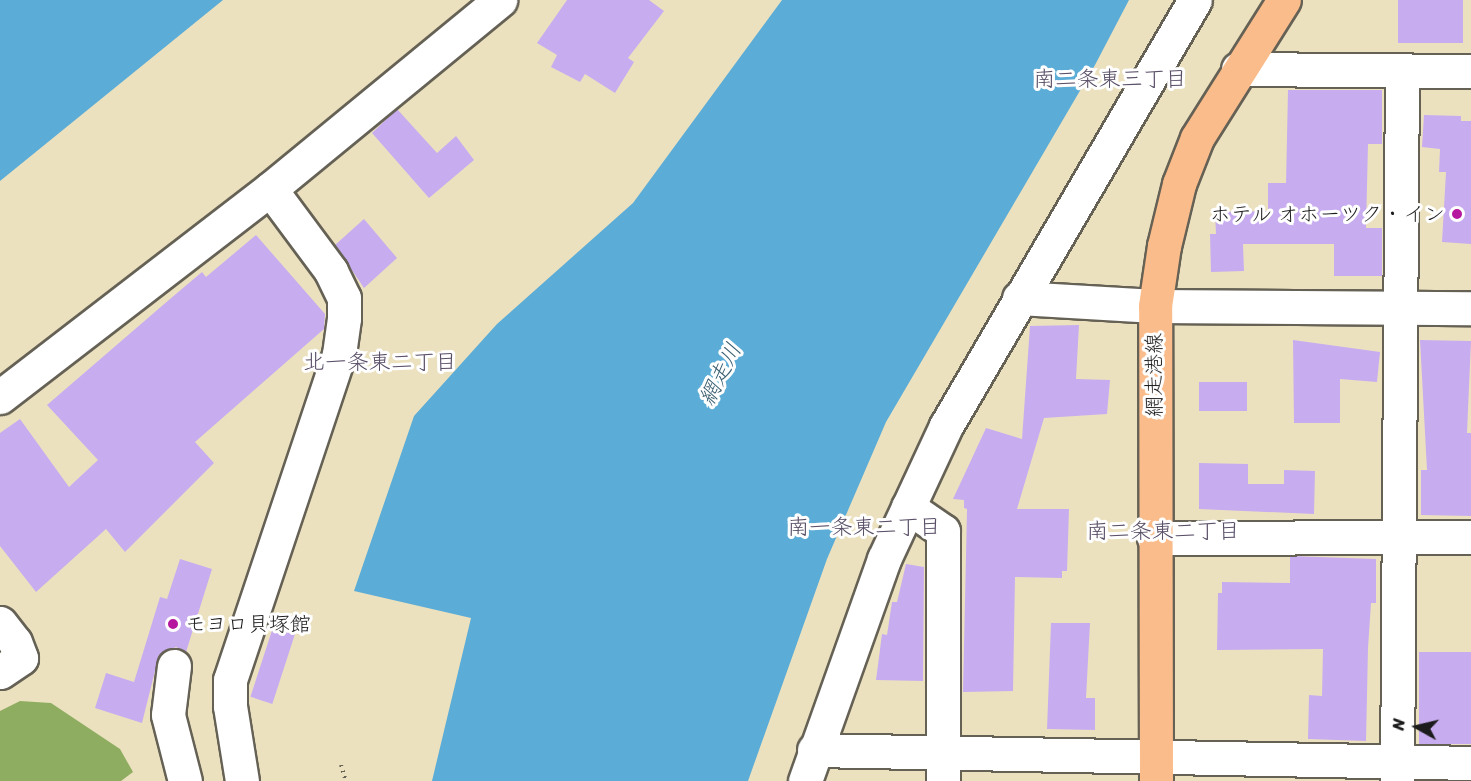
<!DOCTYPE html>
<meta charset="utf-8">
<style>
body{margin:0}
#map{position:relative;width:1471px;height:781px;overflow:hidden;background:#ece1bf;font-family:Sriracha,"Klee One",sans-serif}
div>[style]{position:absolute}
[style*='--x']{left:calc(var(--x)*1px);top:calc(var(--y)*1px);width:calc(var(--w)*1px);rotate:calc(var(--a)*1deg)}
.forest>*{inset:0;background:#8fad61}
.water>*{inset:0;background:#5bacd6}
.building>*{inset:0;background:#c8acf0;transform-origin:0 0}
.path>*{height:4px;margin-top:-2px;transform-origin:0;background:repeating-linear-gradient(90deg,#656155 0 1.5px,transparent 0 6px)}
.roads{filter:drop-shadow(2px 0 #656155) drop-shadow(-2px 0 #656155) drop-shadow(0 2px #656155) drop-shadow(0 -2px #656155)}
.minor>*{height:33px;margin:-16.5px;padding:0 16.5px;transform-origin:16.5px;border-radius:16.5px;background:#fff}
.major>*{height:33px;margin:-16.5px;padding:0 16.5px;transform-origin:16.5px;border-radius:16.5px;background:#fabc8b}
.dots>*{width:16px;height:16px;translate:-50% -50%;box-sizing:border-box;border:3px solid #fff;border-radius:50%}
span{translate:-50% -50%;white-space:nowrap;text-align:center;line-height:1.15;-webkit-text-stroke:6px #fff;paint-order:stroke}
.poi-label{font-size:21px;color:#1c1c1c}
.right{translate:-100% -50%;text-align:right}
.left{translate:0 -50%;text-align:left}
.street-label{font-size:21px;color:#1c1c1c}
.neighbourhood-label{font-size:22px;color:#584e66}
.water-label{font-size:22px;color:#385d70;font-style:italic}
.north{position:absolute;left:1387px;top:697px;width:60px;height:60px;-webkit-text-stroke:4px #fff;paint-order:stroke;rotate:278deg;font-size:16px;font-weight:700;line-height:24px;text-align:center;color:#1c1c1c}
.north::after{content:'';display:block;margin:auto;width:21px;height:27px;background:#1c1c1c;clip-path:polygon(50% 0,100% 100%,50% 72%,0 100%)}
</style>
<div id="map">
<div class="forest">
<div style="clip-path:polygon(20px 701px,51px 703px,120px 749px,133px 772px,121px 781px,0 781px,0 711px)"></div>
</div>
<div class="water">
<div style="clip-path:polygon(0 0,223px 0,0 181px)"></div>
<div style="clip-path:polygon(782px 0,1129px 0,1095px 65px,886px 422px,827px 559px,748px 781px,432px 781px,471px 618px,354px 591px,414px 416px,497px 324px,633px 203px)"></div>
</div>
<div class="building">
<div style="clip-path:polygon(567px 0,649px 0,664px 11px,628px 58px,634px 62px,615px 93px,585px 74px,580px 82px,551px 67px,557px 55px,537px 43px)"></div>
<div style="left:1398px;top:0;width:65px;height:43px"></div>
<div style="clip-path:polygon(1288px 90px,1382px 90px,1382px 144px,1368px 144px,1366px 228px,1382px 228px,1382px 276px,1334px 276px,1334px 244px,1243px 244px,1244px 271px,1211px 272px,1210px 234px,1216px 234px,1215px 212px,1268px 211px,1268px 183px,1286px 183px)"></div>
<div style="clip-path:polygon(397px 109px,437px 153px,456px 136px,474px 160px,429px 198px,372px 133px)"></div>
<div style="clip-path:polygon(1424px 115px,1461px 116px,1461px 121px,1471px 121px,1471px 244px,1442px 242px,1446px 172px,1439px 172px,1440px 149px,1422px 147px)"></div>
<div style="clip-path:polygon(364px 219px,397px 258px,364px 288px,335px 245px)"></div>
<div style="clip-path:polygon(256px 235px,325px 314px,324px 329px,195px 442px,214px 463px,125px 552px,106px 529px,36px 592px,0 546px,0 433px,20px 419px,69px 487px,98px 460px,47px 405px,170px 299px,202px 272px,206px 277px)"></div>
<div style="clip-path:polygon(1079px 325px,1076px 379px,1110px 380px,1107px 414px,1044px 418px,1017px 509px,1069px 509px,1067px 571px,1062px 571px,1062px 578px,1015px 577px,1013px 691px,963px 692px,967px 509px,964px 508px,964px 500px,953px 499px,986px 428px,1022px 439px,1030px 326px)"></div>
<div style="clip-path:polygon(1293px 340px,1380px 352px,1377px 382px,1340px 379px,1340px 423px,1294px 423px)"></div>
<div style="clip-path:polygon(1420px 340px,1471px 341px,1467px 433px,1471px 433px,1471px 516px,1421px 515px,1421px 470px,1427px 470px)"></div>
<div style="left:1199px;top:382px;width:48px;height:29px"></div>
<div style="clip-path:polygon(1199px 463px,1248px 464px,1248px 484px,1284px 484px,1284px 470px,1315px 471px,1314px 514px,1199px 509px)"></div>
<div style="clip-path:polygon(1290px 556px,1376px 559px,1376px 603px,1371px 603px,1368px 648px,1366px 741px,1308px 739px,1309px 695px,1322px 696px,1323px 649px,1217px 650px,1218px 593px,1222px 593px,1222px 582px,1290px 583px)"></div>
<div style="clip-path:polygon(180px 559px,212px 569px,186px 652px,176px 647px,159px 655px,142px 723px,95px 708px,106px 673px,134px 682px,160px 597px,167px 599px)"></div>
<div style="clip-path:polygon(906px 564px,924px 567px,923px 681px,876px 680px,882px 634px,887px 635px,892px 602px,897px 602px)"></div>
<div style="left:277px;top:615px;width:23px;height:86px;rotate:18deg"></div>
<div style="clip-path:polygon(1051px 623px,1090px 623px,1086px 698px,1095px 698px,1095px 730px,1047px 729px)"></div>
<div style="left:1471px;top:652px;width:92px;height:52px;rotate:90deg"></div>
</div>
<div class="path">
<div style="--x:341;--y:765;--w:17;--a:73"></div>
</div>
<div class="roads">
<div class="minor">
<div style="--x:1238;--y:69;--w:233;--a:0.5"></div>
<div style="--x:1019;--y:298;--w:136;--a:3.4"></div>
<div style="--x:1155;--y:306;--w:316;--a:0.4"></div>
<div style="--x:0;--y:397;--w:341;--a:-37.6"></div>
<div style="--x:270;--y:189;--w:298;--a:-39.4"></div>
<div style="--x:908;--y:507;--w:42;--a:34.4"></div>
<div style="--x:943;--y:531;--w:250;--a:90"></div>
<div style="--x:1154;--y:538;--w:317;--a:-0.2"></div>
<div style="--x:0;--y:623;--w:24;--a:52"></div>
<div style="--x:15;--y:642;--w:17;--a:69"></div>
<div style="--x:21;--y:658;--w:25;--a:146"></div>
<div style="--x:174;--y:666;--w:49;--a:97"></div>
<div style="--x:168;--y:715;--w:68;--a:75.6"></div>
<div style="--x:814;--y:750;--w:657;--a:1.13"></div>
<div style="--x:242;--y:781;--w:76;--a:-99.1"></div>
<div style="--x:230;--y:706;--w:26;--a:-90"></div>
<div style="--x:230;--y:680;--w:344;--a:-71.5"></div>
<div style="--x:339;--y:354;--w:36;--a:-82"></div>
<div style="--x:344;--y:318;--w:20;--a:-90"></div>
<div style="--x:344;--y:298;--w:30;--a:-116"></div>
<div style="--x:331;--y:271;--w:102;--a:-126.6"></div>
<div style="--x:805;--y:781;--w:236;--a:-70.4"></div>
<div style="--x:884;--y:559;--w:147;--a:-65"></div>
<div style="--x:946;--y:426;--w:493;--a:-59.7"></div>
<div style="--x:1397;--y:781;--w:711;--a:-89.6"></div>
</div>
<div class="major">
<div style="--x:1156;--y:781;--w:475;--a:-90.1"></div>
<div style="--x:1155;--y:306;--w:61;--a:-81.5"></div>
<div style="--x:1164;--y:246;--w:64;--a:-76.4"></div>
<div style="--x:1179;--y:184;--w:49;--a:-68.6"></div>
<div style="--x:1197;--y:138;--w:163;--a:-57.8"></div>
</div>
</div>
<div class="dots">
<div style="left:1457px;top:214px;background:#b5179e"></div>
<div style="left:173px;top:624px;background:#b5179e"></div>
</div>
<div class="poi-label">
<span class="right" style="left:1445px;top:214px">ホテル オホーツク・イン</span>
<span class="left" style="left:185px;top:624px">モヨロ貝塚館</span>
</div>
<div class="street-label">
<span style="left:1154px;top:375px;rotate:-90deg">網走港線</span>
</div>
<div class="neighbourhood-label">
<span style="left:1110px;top:79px">南二条東三丁目</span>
<span style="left:380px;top:362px">北一条東二丁目</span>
<span style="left:864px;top:527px">南一条東二丁目</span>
<span style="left:1163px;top:531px">南二条東二丁目</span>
</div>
<div class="water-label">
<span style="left:720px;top:374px;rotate:-63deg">網走川</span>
</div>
<div class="north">N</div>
</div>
